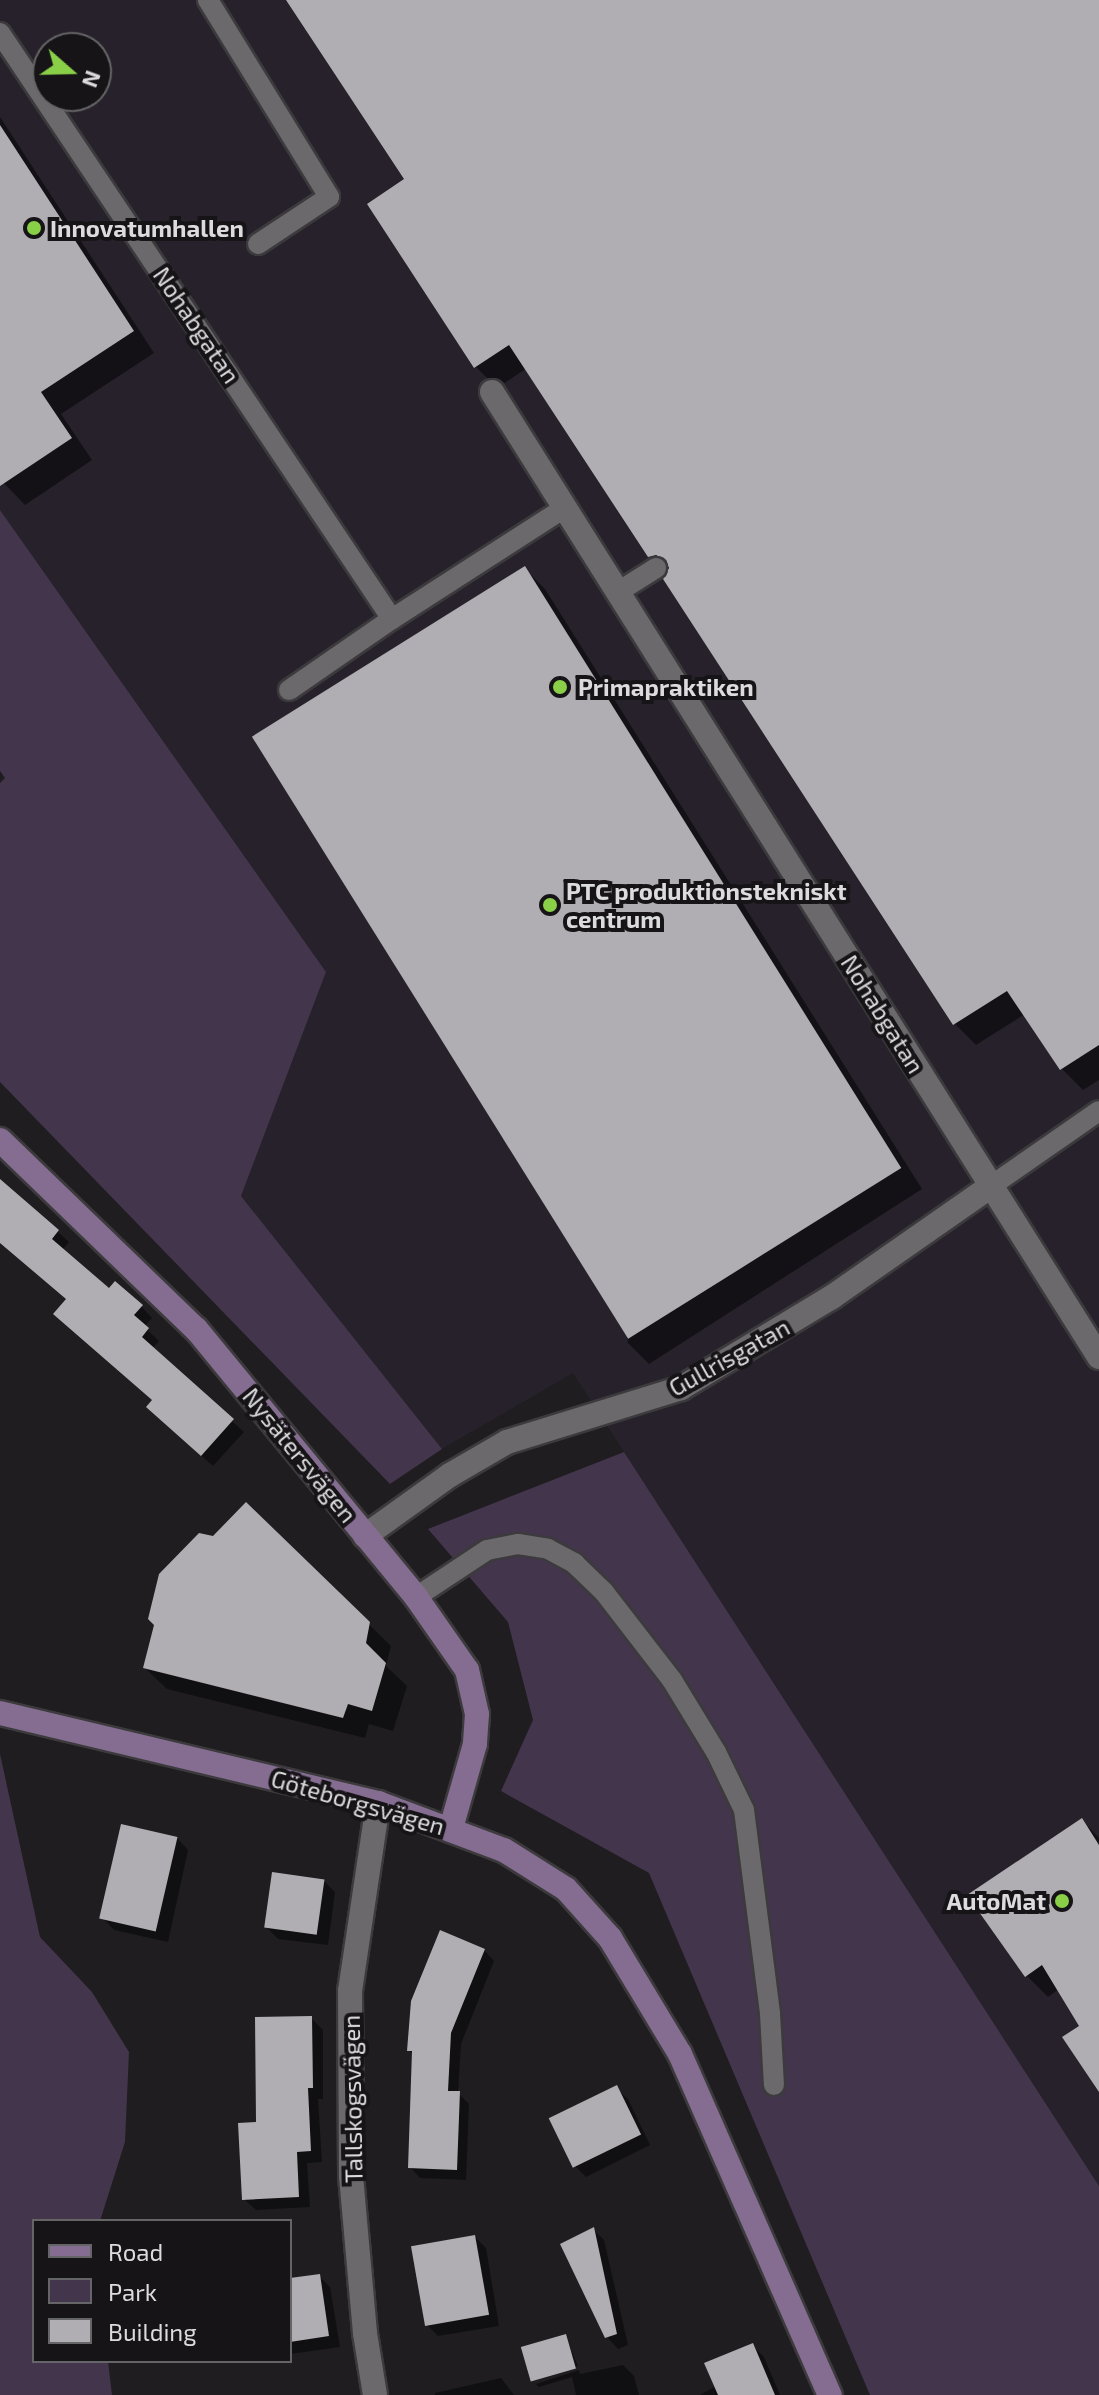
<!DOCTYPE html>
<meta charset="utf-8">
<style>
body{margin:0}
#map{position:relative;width:1099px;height:2395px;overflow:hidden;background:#1f1d20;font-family:"Exo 2",sans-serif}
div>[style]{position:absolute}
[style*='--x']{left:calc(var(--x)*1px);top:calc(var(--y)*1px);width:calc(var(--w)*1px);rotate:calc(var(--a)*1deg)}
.built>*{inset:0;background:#26212a}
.green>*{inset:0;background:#43354c}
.shadow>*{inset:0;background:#0007}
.building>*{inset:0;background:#b1aeb3;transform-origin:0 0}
.roads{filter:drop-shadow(2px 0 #3c3a3d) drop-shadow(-2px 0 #3c3a3d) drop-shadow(0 2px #3c3a3d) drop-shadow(0 -2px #3c3a3d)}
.lane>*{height:20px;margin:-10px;padding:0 10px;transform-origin:10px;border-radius:10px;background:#6c696d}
.street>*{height:24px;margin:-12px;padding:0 12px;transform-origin:12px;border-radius:12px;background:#6c696d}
.secondary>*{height:24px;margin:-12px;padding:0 12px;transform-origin:12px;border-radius:12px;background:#846d90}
.dots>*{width:22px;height:22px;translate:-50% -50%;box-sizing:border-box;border:4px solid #161417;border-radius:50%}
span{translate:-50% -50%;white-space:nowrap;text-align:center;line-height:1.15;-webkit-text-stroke:8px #161417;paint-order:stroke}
.poi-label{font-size:24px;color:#dcdbdd;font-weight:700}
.left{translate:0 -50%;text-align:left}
.right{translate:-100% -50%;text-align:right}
.street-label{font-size:24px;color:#dcdbdd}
.legend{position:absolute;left:32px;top:2219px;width:260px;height:144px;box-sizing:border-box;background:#161417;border:2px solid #656466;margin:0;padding:10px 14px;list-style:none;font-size:24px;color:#dcdbdd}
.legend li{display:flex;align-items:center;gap:16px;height:40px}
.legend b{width:40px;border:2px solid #656466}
.north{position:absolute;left:32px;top:32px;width:80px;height:80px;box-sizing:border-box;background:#161417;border:2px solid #656466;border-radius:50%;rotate:110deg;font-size:22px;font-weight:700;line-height:32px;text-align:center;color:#dcdbdd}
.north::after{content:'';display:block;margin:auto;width:28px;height:36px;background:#89cf48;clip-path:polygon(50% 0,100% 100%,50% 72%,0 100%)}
</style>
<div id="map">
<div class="built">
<div style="clip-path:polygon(evenodd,0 0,1099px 0,1099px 2186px,573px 1373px,442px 1449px,241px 1196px,326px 972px,0 510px,0 0,48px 48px,96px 48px,96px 96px,48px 96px,48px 48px)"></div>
</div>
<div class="green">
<div style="clip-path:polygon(0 510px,326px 972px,241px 1196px,442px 1449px,390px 1484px,0 1082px,0 783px,5px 778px,0 771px)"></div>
<div style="clip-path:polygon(624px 1452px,1099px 2186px,1099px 2395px,870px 2395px,649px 1873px,501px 1791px,533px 1720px,508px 1622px,428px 1529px)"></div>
<div style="clip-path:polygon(0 1754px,40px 1937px,92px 1992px,129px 2052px,125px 2142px,100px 2221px,34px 2221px,34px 2361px,108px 2361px,112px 2395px,0 2395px)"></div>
</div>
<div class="shadow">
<div style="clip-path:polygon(289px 0,1099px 0,1099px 1080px,1083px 1090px,1062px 1069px,1025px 1014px,976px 1045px,955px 1024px,665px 579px,668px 574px,650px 556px,527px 368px,497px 388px,476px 367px,407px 179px)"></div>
<div style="clip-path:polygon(0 117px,154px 353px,61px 414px,92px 460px,25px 505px,0 479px)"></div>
<div style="clip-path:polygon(524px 568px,545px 589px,922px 1189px,649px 1364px,628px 1343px)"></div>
<div style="clip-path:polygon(0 1181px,69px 1242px,62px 1250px,109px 1290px,141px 1306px,152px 1318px,144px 1327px,159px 1341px,152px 1349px,244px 1432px,213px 1466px,159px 1418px,154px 1400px,68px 1300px,0 1242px)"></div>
<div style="clip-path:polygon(247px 1505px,391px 1646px,386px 1666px,407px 1686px,393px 1731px,369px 1724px,365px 1738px,167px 1689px,145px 1668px,214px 1539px)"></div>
<div style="clip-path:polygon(1082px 1820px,1099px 1838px,1099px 2089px,1082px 2026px,1059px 1989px,1048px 1997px,1027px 1976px,970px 1896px)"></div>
<div style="clip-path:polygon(177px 1838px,188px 1850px,168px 1942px,114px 1930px,103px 1918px)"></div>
<div style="clip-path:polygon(324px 1881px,335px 1892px,328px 1945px,278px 1939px,267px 1928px)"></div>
<div style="clip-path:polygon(484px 1950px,494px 1961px,461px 2044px,458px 2093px,469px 2104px,466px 2180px,420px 2178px,410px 2167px,414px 2055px,409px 2050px)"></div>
<div style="clip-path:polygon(311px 2018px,323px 2030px,323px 2099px,318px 2099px,322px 2162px,307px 2163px,310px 2207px,256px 2210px,244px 2199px,258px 2124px)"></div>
<div style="clip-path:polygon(616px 2088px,628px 2099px,650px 2145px,586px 2177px,575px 2166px,552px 2120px)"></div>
<div style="clip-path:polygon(593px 2229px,604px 2240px,628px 2345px,618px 2349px,607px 2337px)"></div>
<div style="clip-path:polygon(475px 2237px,486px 2248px,499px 2326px,438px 2336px,427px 2325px)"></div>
<div style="clip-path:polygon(319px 2276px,330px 2287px,340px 2347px,290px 2354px,290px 2280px)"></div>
<div style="clip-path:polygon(565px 2336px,578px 2366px,534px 2380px)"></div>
<div style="clip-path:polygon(752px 2345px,764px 2357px,780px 2395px,700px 2395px,716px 2386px)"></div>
<div style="clip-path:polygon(623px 2365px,634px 2376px,639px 2395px,576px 2395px,572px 2377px,539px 2387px,536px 2384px,579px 2370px,580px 2374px)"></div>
<div style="clip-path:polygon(501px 2378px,514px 2395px,435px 2395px,435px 2393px)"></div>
</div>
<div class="building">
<div style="clip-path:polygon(286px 0,1099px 0,1099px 1045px,1060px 1070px,1007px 991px,953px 1025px,663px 579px,669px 568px,666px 560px,656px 555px,648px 557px,509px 345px,474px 368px,367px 204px,404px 179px)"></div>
<div style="clip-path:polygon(0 125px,134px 331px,41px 392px,72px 438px,0 486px)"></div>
<div style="left:525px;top:566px;width:710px;height:322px;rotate:58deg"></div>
<div style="clip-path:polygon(0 1179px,59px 1230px,52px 1239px,109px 1288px,115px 1281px,143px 1305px,134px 1315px,149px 1328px,142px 1337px,234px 1419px,201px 1456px,146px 1407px,152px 1400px,53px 1314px,66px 1299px,0 1243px)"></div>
<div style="clip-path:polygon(246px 1502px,370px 1622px,366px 1643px,386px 1663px,372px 1711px,348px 1704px,343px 1718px,143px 1668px,154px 1625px,148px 1619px,159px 1574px,199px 1533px,213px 1536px)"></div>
<div style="clip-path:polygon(1082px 1818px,1099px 1845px,1099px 2092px,1062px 2037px,1079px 2026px,1042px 1965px,1025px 1977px,967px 1895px)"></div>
<div style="left:121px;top:1824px;width:58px;height:97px;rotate:13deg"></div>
<div style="left:272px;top:1872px;width:53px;height:56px;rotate:8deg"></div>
<div style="clip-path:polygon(440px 1930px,485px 1949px,451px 2033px,448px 2091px,460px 2091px,457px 2170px,408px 2168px,412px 2051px,407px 2051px,411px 2001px)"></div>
<div style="clip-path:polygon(312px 2016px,313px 2088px,308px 2088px,311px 2151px,297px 2152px,299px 2197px,242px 2200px,238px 2123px,256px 2122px,255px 2017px)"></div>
<div style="left:617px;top:2085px;width:55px;height:76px;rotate:64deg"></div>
<div style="clip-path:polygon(594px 2227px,617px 2334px,605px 2338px,560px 2244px)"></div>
<div style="left:475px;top:2235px;width:81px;height:65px;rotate:80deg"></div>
<div style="clip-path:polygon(320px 2274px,329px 2336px,290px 2342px,290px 2278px)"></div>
<div style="left:566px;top:2334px;width:36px;height:47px;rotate:74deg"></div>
<div style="clip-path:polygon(753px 2343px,775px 2395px,718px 2395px,704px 2363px)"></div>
</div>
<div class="roads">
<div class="lane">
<div style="--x:208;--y:0;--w:231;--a:58.4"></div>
<div style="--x:329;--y:197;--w:85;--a:146.5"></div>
<div style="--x:0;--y:33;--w:705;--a:56.22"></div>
<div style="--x:392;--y:619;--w:203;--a:-32.8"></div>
<div style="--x:618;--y:592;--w:45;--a:-32.3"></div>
<div style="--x:289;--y:690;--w:125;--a:-34.6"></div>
<div style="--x:991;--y:1186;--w:131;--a:-34.8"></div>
<div style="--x:416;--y:1597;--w:85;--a:-33.5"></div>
<div style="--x:487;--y:1550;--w:32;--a:-11"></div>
<div style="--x:518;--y:1544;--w:30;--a:9"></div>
<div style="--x:548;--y:1549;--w:30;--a:28"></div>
<div style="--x:574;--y:1563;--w:42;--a:44"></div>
<div style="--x:604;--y:1592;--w:111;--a:52.3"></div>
<div style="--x:672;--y:1680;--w:84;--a:58.6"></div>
<div style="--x:716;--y:1752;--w:64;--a:64.2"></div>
<div style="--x:744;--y:1810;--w:206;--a:82.7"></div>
<div style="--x:770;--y:2014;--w:71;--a:86.8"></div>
</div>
<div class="street">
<div style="--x:492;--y:392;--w:1140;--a:57.83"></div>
<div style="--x:365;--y:1536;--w:105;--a:-35.7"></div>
<div style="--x:450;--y:1475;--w:66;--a:-30.1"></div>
<div style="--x:507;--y:1442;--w:182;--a:-17.2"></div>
<div style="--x:681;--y:1388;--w:176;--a:-31.1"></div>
<div style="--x:832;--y:1297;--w:194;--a:-34.9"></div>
<div style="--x:375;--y:2395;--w:63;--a:-99.2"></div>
<div style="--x:365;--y:2333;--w:158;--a:-95.1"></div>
<div style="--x:351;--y:2176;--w:185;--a:-90.3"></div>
<div style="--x:350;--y:1991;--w:190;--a:-81.5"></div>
</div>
<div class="secondary">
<div style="--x:0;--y:1140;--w:272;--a:44"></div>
<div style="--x:196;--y:1329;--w:347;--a:50.6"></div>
<div style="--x:416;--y:1597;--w:89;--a:55.1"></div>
<div style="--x:467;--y:1670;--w:45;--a:77.2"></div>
<div style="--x:477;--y:1714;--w:30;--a:94"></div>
<div style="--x:475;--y:1744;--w:87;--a:105.9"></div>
<div style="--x:0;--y:1713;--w:389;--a:13.4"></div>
<div style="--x:378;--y:1803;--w:134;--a:20.5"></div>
<div style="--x:504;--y:1850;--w:73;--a:32.2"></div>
<div style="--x:566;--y:1889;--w:66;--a:48.1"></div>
<div style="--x:610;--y:1938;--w:135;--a:58.9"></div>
<div style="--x:680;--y:2054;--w:373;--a:66.3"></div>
</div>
</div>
<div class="dots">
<div style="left:34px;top:228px;background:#89cf48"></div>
<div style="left:560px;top:687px;background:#89cf48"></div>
<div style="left:550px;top:905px;background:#89cf48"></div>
<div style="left:1062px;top:1901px;background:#89cf48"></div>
</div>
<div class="poi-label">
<span class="left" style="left:50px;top:228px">Innovatumhallen</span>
<span class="left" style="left:578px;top:687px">Primapraktiken</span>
<span class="left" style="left:566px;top:905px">PTC produktionstekniskt<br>centrum</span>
<span class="right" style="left:1046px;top:1901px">AutoMat</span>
</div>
<div class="street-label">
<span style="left:197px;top:325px;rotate:56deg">Nohabgatan</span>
<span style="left:883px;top:1014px;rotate:58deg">Nohabgatan</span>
<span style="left:729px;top:1357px;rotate:-29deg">Gullrisgatan</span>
<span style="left:300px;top:1455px;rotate:51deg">Nysätersvägen</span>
<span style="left:358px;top:1802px;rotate:16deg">Göteborgsvägen</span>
<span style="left:352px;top:2099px;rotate:-91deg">Tallskogsvägen</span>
</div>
<ul class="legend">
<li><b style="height:10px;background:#846d90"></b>Road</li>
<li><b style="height:22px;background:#43354c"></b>Park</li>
<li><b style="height:22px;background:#b1aeb3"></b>Building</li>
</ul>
<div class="north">N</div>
</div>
